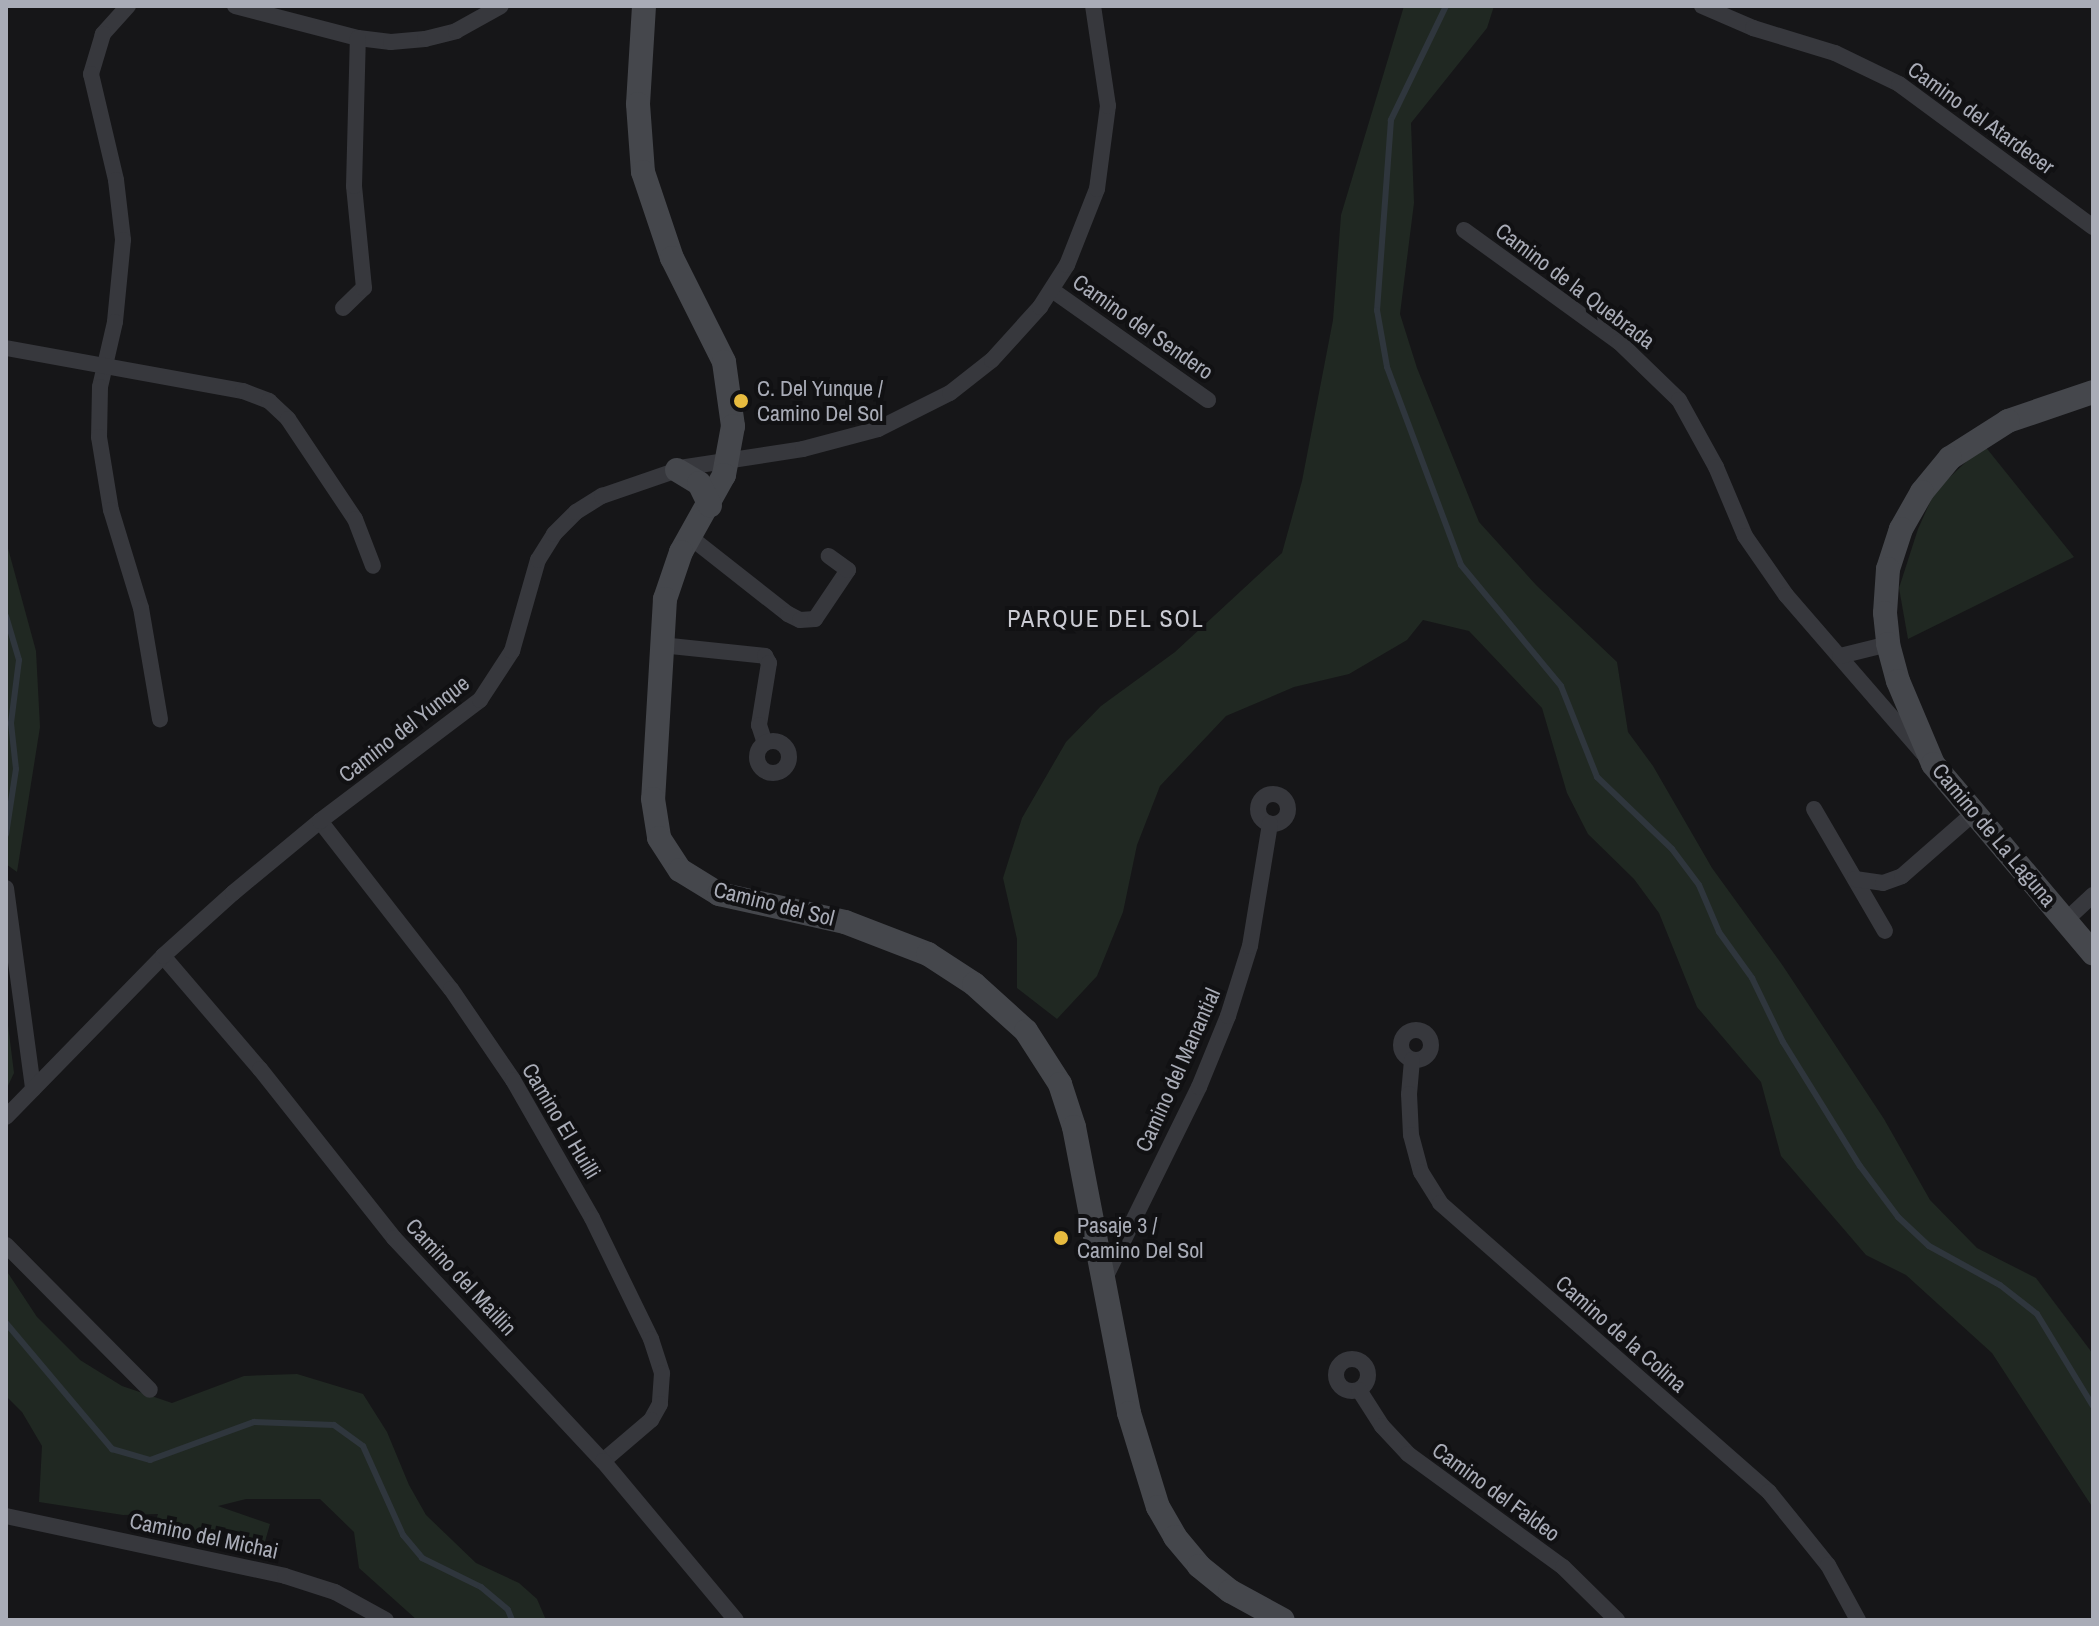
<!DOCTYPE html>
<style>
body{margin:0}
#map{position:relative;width:2099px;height:1626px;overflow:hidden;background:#161618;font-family:"Archivo Narrow",sans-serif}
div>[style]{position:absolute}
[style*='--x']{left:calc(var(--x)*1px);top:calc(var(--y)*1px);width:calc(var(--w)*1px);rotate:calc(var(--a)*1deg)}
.green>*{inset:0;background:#202822}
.stream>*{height:6px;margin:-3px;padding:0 3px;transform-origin:3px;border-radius:3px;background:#2f363d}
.street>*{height:16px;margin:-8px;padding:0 8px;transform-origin:8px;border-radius:8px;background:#37383d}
.street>.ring{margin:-8px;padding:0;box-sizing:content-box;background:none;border:16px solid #37383d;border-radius:50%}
.secondary>*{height:24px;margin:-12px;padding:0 12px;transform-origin:12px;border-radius:12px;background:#45474c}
.dots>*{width:22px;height:22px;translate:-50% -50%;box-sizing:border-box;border:4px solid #111113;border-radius:50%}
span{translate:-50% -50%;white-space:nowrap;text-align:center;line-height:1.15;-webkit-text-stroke:8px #111113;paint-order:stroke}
.street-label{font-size:22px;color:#a9acb7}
.poi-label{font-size:22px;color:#a9acb7}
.left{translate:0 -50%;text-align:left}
.neighbourhood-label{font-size:24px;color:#cacbd3;letter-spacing:2px}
.frame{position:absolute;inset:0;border:8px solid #a9acb7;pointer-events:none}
</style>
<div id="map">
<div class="green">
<div style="clip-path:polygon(1404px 6px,1494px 6px,1487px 28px,1411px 123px,1414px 203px,1400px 314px,1417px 368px,1479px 522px,1537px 586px,1617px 662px,1628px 732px,1653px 766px,1712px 868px,1783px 966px,1884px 1119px,1930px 1200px,1977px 1248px,2036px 1278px,2093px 1354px,2093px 1508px,1992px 1353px,1906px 1275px,1866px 1255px,1781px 1156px,1761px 1082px,1697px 1007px,1659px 913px,1634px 879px,1588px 834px,1567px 793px,1542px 708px,1469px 631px,1423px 620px,1407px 640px,1349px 674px,1294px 687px,1226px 716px,1160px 786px,1137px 845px,1123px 912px,1097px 976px,1057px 1019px,1017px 988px,1017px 939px,1003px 878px,1022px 818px,1066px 742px,1101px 706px,1175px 652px,1282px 553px,1302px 481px,1333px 320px,1341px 215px)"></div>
<div style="clip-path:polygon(1984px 445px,2074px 557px,1908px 639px,1899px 588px,1918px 529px,1935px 491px)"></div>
<div style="clip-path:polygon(6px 541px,36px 651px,40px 727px,17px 872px,6px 864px)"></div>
<div style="clip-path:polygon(6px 1009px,14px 1073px,6px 1090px)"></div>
<div style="clip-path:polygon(6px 1270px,37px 1317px,80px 1360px,122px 1386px,172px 1403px,244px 1376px,297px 1374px,363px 1394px,387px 1432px,409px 1485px,426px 1515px,476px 1563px,519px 1583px,537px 1599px,546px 1620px,417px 1620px,359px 1568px,354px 1532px,320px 1499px,246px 1499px,218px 1506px,270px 1524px,262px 1552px,155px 1523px,158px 1514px,123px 1515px,39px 1502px,42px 1446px,22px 1412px,6px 1396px)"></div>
</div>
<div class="stream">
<div style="--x:1446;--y:6;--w:127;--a:115.8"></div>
<div style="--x:1391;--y:120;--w:191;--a:94.2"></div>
<div style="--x:1377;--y:310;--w:58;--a:80"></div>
<div style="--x:1387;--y:367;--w:211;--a:69.5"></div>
<div style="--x:1461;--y:565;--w:157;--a:50.4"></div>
<div style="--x:1561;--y:686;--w:98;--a:68.4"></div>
<div style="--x:1597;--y:777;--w:104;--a:43.8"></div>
<div style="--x:1672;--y:849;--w:45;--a:53.1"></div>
<div style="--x:1699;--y:885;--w:51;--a:66.9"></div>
<div style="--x:1719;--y:932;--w:57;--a:54.3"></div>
<div style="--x:1752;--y:978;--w:71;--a:64.2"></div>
<div style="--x:1783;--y:1042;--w:146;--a:58.2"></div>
<div style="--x:1860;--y:1166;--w:64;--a:53.3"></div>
<div style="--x:1898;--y:1217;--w:42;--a:43.1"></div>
<div style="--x:1929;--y:1246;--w:81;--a:28.8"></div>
<div style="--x:2000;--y:1285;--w:47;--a:38.1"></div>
<div style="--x:2037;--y:1314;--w:108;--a:58.7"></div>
<div style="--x:6;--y:616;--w:46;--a:73.5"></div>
<div style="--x:19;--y:660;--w:64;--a:97.2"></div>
<div style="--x:11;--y:723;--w:46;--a:83.8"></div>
<div style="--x:16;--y:769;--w:66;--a:98.7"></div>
<div style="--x:6;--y:1323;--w:165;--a:49.9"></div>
<div style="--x:112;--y:1449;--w:40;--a:16"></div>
<div style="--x:150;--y:1460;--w:111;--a:-20.1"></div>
<div style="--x:254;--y:1422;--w:80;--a:2.1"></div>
<div style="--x:334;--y:1425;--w:36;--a:36"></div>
<div style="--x:363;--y:1446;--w:98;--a:65.8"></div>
<div style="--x:403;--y:1535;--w:30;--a:50"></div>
<div style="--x:422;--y:1558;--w:66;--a:26.2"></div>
<div style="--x:481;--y:1587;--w:35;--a:40"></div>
<div style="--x:508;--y:1610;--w:11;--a:68"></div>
</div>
<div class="street">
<div style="--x:128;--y:6;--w:38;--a:132"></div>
<div style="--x:103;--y:34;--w:42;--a:106.7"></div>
<div style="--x:91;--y:74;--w:109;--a:76.7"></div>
<div style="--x:116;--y:180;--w:60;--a:83.3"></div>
<div style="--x:123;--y:240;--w:82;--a:95.6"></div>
<div style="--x:115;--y:322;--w:67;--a:103"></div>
<div style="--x:100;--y:387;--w:50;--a:91.1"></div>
<div style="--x:99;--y:437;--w:74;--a:80.7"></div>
<div style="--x:111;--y:510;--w:102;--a:73"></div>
<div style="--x:141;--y:608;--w:113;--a:80.3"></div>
<div style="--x:235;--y:6;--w:127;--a:14.6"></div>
<div style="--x:358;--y:38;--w:33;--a:7"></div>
<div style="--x:391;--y:42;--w:34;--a:-5"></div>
<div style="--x:425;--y:39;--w:32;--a:-14"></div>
<div style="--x:456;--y:31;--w:51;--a:-29.1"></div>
<div style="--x:1702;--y:6;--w:56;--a:23.3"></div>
<div style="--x:1753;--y:28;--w:86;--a:17"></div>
<div style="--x:1835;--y:53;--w:71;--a:25.8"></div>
<div style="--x:1899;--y:84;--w:241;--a:36.4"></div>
<div style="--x:1464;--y:230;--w:191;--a:35.9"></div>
<div style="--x:1619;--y:342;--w:83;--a:44"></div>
<div style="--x:1679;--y:400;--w:77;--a:61.1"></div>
<div style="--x:1716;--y:467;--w:75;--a:67.2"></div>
<div style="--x:1745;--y:536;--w:72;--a:55.2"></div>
<div style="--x:1786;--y:595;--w:209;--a:49.1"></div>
<div style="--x:1052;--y:290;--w:191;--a:35.2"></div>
<div style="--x:343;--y:308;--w:29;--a:-44"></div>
<div style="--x:364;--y:288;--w:102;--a:-95.6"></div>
<div style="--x:354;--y:186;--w:148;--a:-88.5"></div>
<div style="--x:6;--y:348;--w:241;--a:10.3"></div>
<div style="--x:243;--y:391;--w:28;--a:21"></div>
<div style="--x:269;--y:401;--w:26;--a:43"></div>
<div style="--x:288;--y:419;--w:120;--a:56.2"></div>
<div style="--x:355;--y:519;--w:50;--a:69"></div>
<div style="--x:690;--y:537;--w:125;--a:38.2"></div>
<div style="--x:788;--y:614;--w:13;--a:27"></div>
<div style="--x:800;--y:620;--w:15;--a:-4"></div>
<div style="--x:815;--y:619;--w:59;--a:-56"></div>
<div style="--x:848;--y:570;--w:24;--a:-144"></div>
<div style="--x:661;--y:645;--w:105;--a:6"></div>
<div style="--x:765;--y:656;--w:8;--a:60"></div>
<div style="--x:769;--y:663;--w:63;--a:99.2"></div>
<div style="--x:759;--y:725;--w:19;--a:72"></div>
<div style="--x:1840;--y:656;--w:49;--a:-14"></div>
<div class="ring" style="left:757px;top:741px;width:16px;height:16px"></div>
<div class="ring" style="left:1258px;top:794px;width:14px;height:14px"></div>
<div style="--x:1814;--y:809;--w:141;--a:59.8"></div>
<div style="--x:320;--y:821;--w:213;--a:52.1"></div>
<div style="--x:451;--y:989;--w:110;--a:55.7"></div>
<div style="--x:513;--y:1080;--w:159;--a:60.2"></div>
<div style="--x:592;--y:1218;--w:135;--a:64"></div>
<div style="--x:651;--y:1339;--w:36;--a:72"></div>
<div style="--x:662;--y:1373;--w:31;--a:94"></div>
<div style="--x:660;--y:1404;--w:18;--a:119"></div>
<div style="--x:651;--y:1420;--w:63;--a:139.5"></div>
<div style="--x:1855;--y:879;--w:28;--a:8"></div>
<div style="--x:1883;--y:883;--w:20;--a:-20"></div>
<div style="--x:1902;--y:876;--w:96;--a:-41.2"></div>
<div style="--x:6;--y:888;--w:203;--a:82.3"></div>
<div style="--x:2065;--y:921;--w:38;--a:-43"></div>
<div style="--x:163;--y:956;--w:149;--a:49.4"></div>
<div style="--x:260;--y:1069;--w:216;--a:51.6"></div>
<div style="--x:394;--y:1238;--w:306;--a:46.9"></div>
<div style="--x:603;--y:1461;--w:207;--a:50.1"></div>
<div class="ring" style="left:1401px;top:1030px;width:14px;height:14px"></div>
<div style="--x:1412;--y:1060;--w:34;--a:95"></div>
<div style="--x:1409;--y:1094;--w:41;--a:87.2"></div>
<div style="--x:1411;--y:1135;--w:38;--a:75"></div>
<div style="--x:1421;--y:1172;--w:36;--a:58"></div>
<div style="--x:1440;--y:1203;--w:438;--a:41.3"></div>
<div style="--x:1769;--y:1492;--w:94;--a:51.1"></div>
<div style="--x:1828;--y:1565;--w:63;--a:61.4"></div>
<div style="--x:6;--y:1117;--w:225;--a:-45.7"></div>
<div style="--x:163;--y:956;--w:94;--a:-42"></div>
<div style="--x:233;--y:893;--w:113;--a:-39.6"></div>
<div style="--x:320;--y:821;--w:201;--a:-37.1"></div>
<div style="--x:480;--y:700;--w:59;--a:-56.9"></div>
<div style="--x:512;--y:651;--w:95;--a:-74.1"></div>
<div style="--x:538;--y:560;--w:31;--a:-58"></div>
<div style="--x:554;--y:534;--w:31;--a:-45"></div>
<div style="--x:576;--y:512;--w:31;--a:-32"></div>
<div style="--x:602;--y:496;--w:89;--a:-19"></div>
<div style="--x:686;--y:467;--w:118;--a:-8.7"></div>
<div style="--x:803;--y:449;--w:78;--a:-14.9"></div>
<div style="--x:878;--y:429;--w:80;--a:-26.6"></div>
<div style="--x:950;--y:393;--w:53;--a:-38.2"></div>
<div style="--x:992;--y:360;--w:72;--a:-47.8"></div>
<div style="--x:1040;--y:307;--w:50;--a:-57.3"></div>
<div style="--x:1067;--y:265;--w:82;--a:-68.5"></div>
<div style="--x:1097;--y:189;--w:84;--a:-82.5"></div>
<div style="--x:1108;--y:106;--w:101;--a:-98.5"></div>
<div style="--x:6;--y:1245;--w:204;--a:45.2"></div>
<div style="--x:1105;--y:1278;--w:213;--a:-63.8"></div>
<div style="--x:1199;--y:1087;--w:77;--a:-67.8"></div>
<div style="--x:1228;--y:1016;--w:73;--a:-72.6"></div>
<div style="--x:1250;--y:946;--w:124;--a:-80.7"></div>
<div class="ring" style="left:1336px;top:1359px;width:16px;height:16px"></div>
<div style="--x:1359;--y:1390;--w:43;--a:57.4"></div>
<div style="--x:1382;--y:1426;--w:38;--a:47"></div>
<div style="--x:1408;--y:1454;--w:192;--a:36.1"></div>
<div style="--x:1563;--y:1567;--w:76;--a:44.5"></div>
<div style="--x:6;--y:1516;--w:285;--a:12.1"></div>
<div style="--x:285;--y:1576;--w:52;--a:17.7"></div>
<div style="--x:335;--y:1592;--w:58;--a:28.8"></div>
</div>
<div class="secondary">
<div style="--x:644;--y:6;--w:98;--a:93.5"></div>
<div style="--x:638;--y:104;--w:68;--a:85.8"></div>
<div style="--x:643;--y:172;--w:91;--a:71.4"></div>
<div style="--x:672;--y:258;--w:116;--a:63.4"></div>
<div style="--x:724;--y:362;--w:65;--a:82"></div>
<div style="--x:733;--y:426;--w:50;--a:100.4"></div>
<div style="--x:724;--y:475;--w:88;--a:119.2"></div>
<div style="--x:681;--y:552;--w:50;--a:108.8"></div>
<div style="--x:665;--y:599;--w:200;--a:93.4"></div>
<div style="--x:653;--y:799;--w:39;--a:81"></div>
<div style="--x:659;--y:838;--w:38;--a:57"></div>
<div style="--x:680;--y:870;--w:46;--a:31.6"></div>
<div style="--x:719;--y:894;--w:129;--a:12.5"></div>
<div style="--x:845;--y:922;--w:89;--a:21.1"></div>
<div style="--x:928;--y:954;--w:55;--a:33.1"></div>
<div style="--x:974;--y:984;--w:70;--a:42.1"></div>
<div style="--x:1026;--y:1031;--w:63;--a:57.3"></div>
<div style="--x:1060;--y:1084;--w:45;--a:72"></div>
<div style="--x:1074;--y:1127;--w:291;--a:79.1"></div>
<div style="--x:1129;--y:1413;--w:98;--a:72.9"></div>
<div style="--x:1158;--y:1507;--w:34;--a:60"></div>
<div style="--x:1175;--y:1537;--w:38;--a:50"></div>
<div style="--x:1199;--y:1566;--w:40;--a:39"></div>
<div style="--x:1230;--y:1591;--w:60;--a:28.7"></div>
<div style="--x:2093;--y:392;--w:90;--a:161.2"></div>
<div style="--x:2008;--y:421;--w:69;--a:147.5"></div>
<div style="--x:1950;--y:458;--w:44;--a:129.5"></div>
<div style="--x:1922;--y:492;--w:43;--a:119.6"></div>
<div style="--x:1901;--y:529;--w:42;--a:108"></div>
<div style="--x:1888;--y:569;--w:44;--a:93.9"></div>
<div style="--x:1885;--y:613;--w:31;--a:84"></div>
<div style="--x:1888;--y:644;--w:38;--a:75"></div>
<div style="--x:1898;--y:681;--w:90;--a:67.1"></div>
<div style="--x:1933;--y:764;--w:248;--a:49.8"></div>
<div style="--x:677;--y:470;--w:26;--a:31"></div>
<div style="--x:699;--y:483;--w:25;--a:64"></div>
</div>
<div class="dots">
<div style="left:741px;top:401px;background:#e7bb3f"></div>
<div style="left:1061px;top:1238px;background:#e7bb3f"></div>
</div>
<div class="street-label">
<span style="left:1981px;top:118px;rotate:36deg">Camino del Atardecer</span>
<span style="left:1575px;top:286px;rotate:37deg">Camino de la Quebrada</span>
<span style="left:1143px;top:327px;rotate:35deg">Camino del Sendero</span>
<span style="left:404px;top:729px;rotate:-38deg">Camino del Yunque</span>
<span style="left:1994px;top:835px;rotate:50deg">Camino de La Laguna</span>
<span style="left:774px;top:904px;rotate:14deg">Camino del Sol</span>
<span style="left:1178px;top:1070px;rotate:-66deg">Camino del Manantial</span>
<span style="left:561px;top:1121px;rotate:59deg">Camino El Huilli</span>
<span style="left:461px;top:1277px;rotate:47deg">Camino del Maillin</span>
<span style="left:1621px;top:1334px;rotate:41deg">Camino de la Colina</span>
<span style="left:1496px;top:1492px;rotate:36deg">Camino del Faldeo</span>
<span style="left:204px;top:1536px;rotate:12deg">Camino del Michai</span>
</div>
<div class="poi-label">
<span class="left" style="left:757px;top:401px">C. Del Yunque /<br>Camino Del Sol</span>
<span class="left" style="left:1077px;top:1238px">Pasaje 3 /<br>Camino Del Sol</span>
</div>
<div class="neighbourhood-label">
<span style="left:1106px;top:619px">PARQUE DEL SOL</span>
</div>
<div class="frame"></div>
</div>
